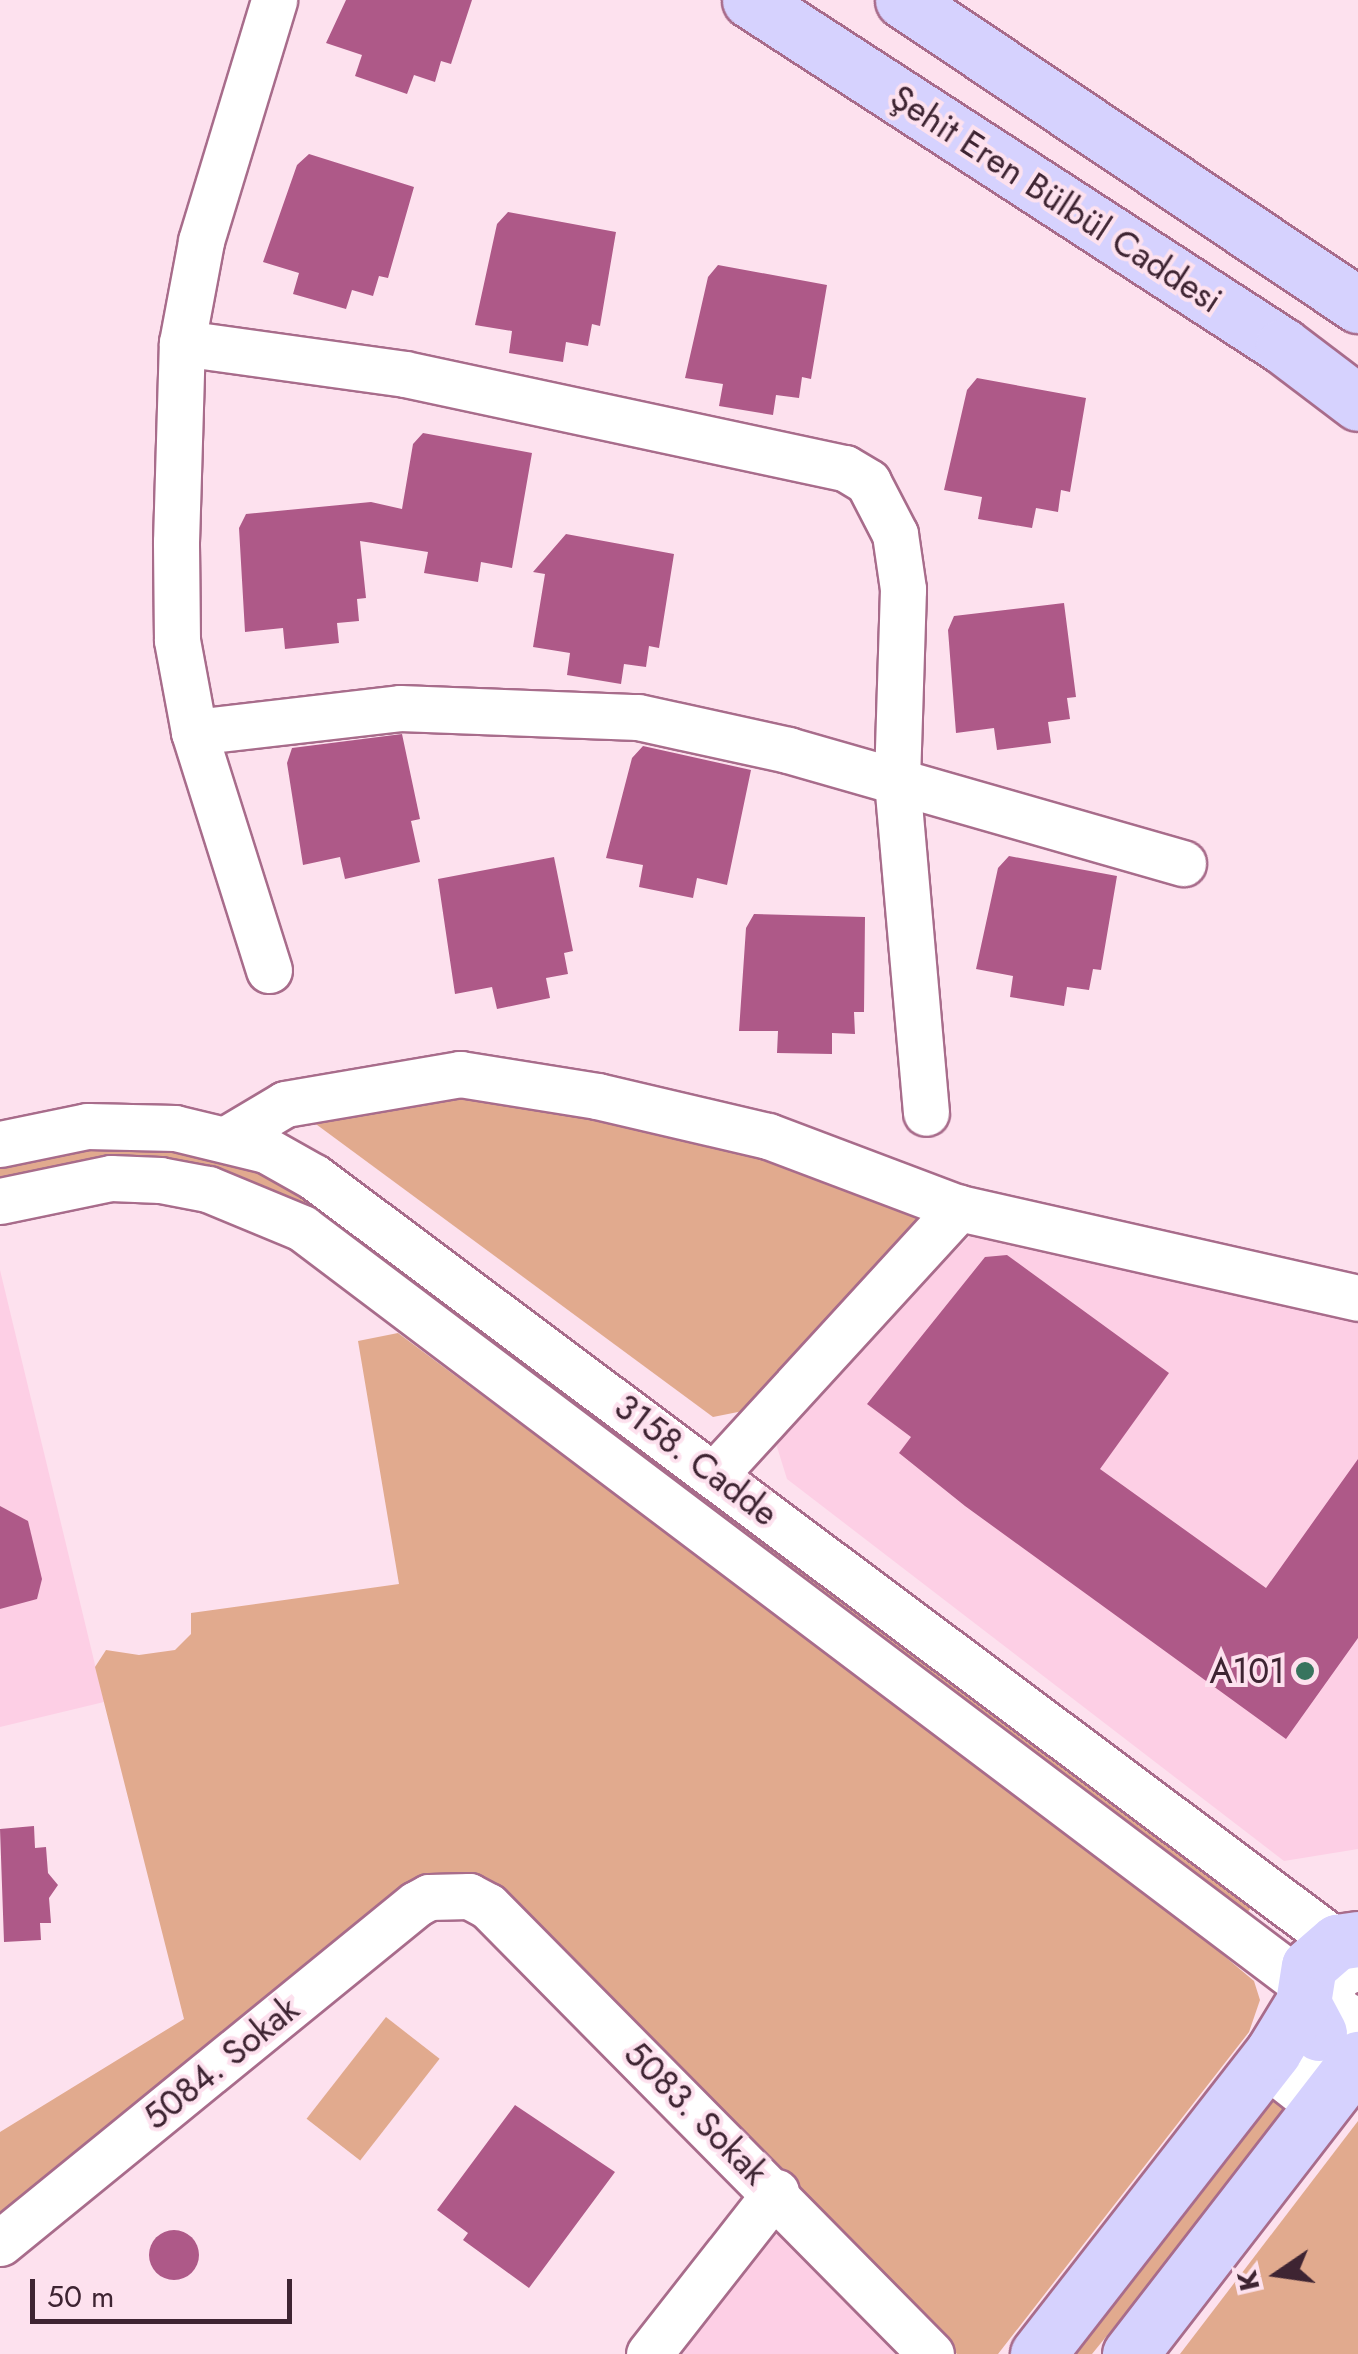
<!DOCTYPE html>
<meta charset="utf-8">
<style>
body{margin:0}
#map{position:relative;width:1358px;height:2354px;overflow:hidden;background:#fde1ee;font-family:Jost,sans-serif}
div>[style]{position:absolute}
[style*='--x']{left:calc(var(--x)*1px);top:calc(var(--y)*1px);width:calc(var(--w)*1px);rotate:calc(var(--a)*1deg)}
.built>*{inset:0;background:#fdcfe5}
.green>*{inset:0;background:#e1aa8e;transform-origin:0 0}
.building>*{inset:0;background:#ae5988}
.round{border-radius:50%}
.roads{filter:drop-shadow(2px 0 #a86c8b) drop-shadow(-2px 0 #a86c8b) drop-shadow(0 2px #a86c8b) drop-shadow(0 -2px #a86c8b)}
.minor>*{height:45px;margin:-22.5px;padding:0 22.5px;transform-origin:22.5px;border-radius:22.5px;background:#fff}
.major>*{height:55px;margin:-27.5px;padding:0 27.5px;transform-origin:27.5px;border-radius:27.5px;background:#d6d2fe}
.dots>*{width:28px;height:28px;translate:-50% -50%;box-sizing:border-box;border:5px solid #fde1ee;border-radius:50%}
span{translate:-50% -50%;white-space:nowrap;text-align:center;line-height:1.15;-webkit-text-stroke:8px #fde1ee;paint-order:stroke}
.street-label{font-size:35px;color:#3e2432}
.poi-label{font-size:35px;color:#3e2432}
.right{translate:-100% -50%;text-align:right}
.north{position:absolute;left:1228px;top:2224px;width:100px;height:100px;-webkit-text-stroke:8px #fde1ee;paint-order:stroke;rotate:257deg;font-size:28px;font-weight:700;line-height:40px;text-align:center;color:#3e2432}
.north::after{content:'';display:block;margin:auto;width:35px;height:45px;background:#3e2432;clip-path:polygon(50% 0,100% 100%,50% 72%,0 100%)}
.scale{position:absolute;left:30px;top:2279px;width:262px;height:45px;box-sizing:border-box;border:5px solid #3e2432;border-top:0;padding-left:12px;font-size:30px;line-height:35px;white-space:nowrap;color:#3e2432;-webkit-text-stroke:8px #fde1ee;paint-order:stroke}
</style>
<div id="map">
<div class="built">
<div style="clip-path:polygon(979px 1227px,1358px 1319px,1358px 1849px,1284px 1861px,787px 1479px,773px 1434px)"></div>
<div style="clip-path:polygon(0 1270px,104px 1702px,0 1727px)"></div>
<div style="clip-path:polygon(771px 2221px,905px 2354px,671px 2354px)"></div>
</div>
<div class="green">
<div style="clip-path:polygon(489px 1093px,722px 1144px,931px 1215px,763px 1407px,713px 1417px,309px 1119px)"></div>
<div style="clip-path:polygon(143px 1142px,244px 1164px,307px 1196px,1253px 1905px,1244px 1917px,329px 1228px,108px 1157px,0 1179px,0 1163px,70px 1145px)"></div>
<div style="clip-path:polygon(398px 1333px,1159px 1901px,1254px 1981px,1260px 2000px,1249px 2032px,998px 2354px,957px 2354px,489px 1886px,451px 1874px,432px 1876px,0 2231px,0 2132px,184px 2019px,95px 1667px,106px 1650px,139px 1655px,175px 1650px,191px 1634px,191px 1613px,399px 1584px,358px 1341px)"></div>
<div style="left:386px;top:2017px;width:68px;height:129px;rotate:38deg"></div>
<div style="clip-path:polygon(1277px 2073px,1304px 2094px,1092px 2354px,1066px 2354px)"></div>
<div style="clip-path:polygon(1358px 2121px,1358px 2354px,1180px 2354px)"></div>
</div>
<div class="building">
<div style="clip-path:polygon(346px 0,472px 0,451px 64px,441px 61px,435px 82px,414px 75px,407px 94px,355px 76px,362px 55px,326px 43px)"></div>
<div style="clip-path:polygon(309px 154px,414px 187px,388px 278px,379px 276px,373px 296px,352px 290px,346px 309px,293px 294px,299px 273px,263px 262px,297px 165px)"></div>
<div style="clip-path:polygon(508px 212px,616px 232px,600px 326px,592px 324px,588px 346px,566px 342px,563px 362px,509px 353px,512px 331px,475px 325px,497px 224px)"></div>
<div style="clip-path:polygon(718px 265px,827px 285px,811px 379px,802px 377px,799px 398px,776px 395px,773px 415px,719px 406px,723px 384px,685px 378px,708px 277px)"></div>
<div style="clip-path:polygon(977px 378px,1086px 398px,1070px 492px,1061px 490px,1058px 512px,1036px 508px,1032px 528px,978px 519px,982px 497px,944px 490px,967px 390px)"></div>
<div style="clip-path:polygon(423px 433px,532px 453px,512px 568px,481px 562px,478px 582px,424px 573px,428px 552px,360px 541px,366px 598px,357px 599px,359px 621px,337px 623px,339px 643px,285px 649px,283px 628px,245px 632px,239px 528px,246px 514px,371px 502px,402px 509px,413px 444px)"></div>
<div style="clip-path:polygon(566px 534px,674px 554px,659px 648px,649px 646px,646px 667px,624px 664px,621px 684px,567px 675px,570px 653px,533px 647px,545px 574px,533px 572px)"></div>
<div style="clip-path:polygon(1064px 603px,1076px 697px,1067px 698px,1070px 719px,1048px 722px,1051px 743px,997px 750px,994px 728px,956px 733px,948px 630px,954px 616px)"></div>
<div style="clip-path:polygon(402px 734px,420px 819px,411px 821px,420px 862px,345px 879px,340px 857px,303px 865px,287px 763px,292px 748px)"></div>
<div style="clip-path:polygon(643px 746px,751px 770px,727px 885px,697px 878px,693px 898px,639px 887px,643px 865px,606px 858px,632px 758px)"></div>
<div style="clip-path:polygon(1009px 856px,1117px 876px,1101px 970px,1093px 969px,1089px 990px,1067px 987px,1064px 1006px,1010px 997px,1013px 976px,976px 969px,998px 868px)"></div>
<div style="clip-path:polygon(554px 857px,573px 951px,564px 953px,568px 974px,546px 978px,550px 998px,497px 1009px,492px 987px,455px 994px,438px 879px)"></div>
<div style="clip-path:polygon(754px 914px,865px 917px,864px 1012px,854px 1012px,855px 1034px,832px 1033px,832px 1054px,777px 1053px,778px 1031px,739px 1031px,746px 928px)"></div>
<div style="clip-path:polygon(1007px 1255px,1169px 1373px,1100px 1469px,1266px 1588px,1358px 1459px,1358px 1638px,1286px 1739px,965px 1506px,899px 1453px,911px 1437px,867px 1404px,985px 1257px)"></div>
<div style="clip-path:polygon(0 1506px,28px 1521px,42px 1579px,37px 1599px,0 1609px)"></div>
<div style="clip-path:polygon(34px 1826px,35px 1848px,46px 1847px,48px 1873px,58px 1885px,49px 1898px,51px 1923px,40px 1923px,41px 1940px,4px 1942px,0 1829px)"></div>
<div style="clip-path:polygon(515px 2105px,615px 2172px,529px 2288px,463px 2240px,468px 2233px,437px 2210px)"></div>
<div class="round" style="left:149px;top:2230px;width:50px;height:50px"></div>
</div>
<div class="roads">
<div class="minor">
<div style="--x:182;--y:343;--w:225;--a:7.9"></div>
<div style="--x:405;--y:374;--w:450;--a:12.1"></div>
<div style="--x:845;--y:468;--w:27;--a:31"></div>
<div style="--x:868;--y:482;--w:59;--a:62.6"></div>
<div style="--x:895;--y:534;--w:56;--a:81.7"></div>
<div style="--x:903;--y:589;--w:192;--a:91.8"></div>
<div style="--x:897;--y:781;--w:333;--a:85"></div>
<div style="--x:194;--y:732;--w:207;--a:-6.6"></div>
<div style="--x:400;--y:708;--w:238;--a:2.2"></div>
<div style="--x:638;--y:717;--w:154;--a:12.4"></div>
<div style="--x:788;--y:750;--w:411;--a:16"></div>
<div style="--x:269;--y:970;--w:250;--a:-107.5"></div>
<div style="--x:194;--y:732;--w:94;--a:-100.5"></div>
<div style="--x:177;--y:640;--w:98;--a:-90.6"></div>
<div style="--x:176;--y:542;--w:199;--a:-88.3"></div>
<div style="--x:182;--y:343;--w:104;--a:-79.4"></div>
<div style="--x:201;--y:241;--w:252;--a:-73.1"></div>
<div style="--x:228;--y:1138;--w:66;--a:-30.8"></div>
<div style="--x:285;--y:1104;--w:178;--a:-9.7"></div>
<div style="--x:460;--y:1074;--w:139;--a:9.1"></div>
<div style="--x:597;--y:1096;--w:176;--a:13.2"></div>
<div style="--x:768;--y:1136;--w:204;--a:20.7"></div>
<div style="--x:959;--y:1208;--w:409;--a:12.7"></div>
<div style="--x:0;--y:1144;--w:89;--a:-11.7"></div>
<div style="--x:87;--y:1126;--w:88;--a:1.3"></div>
<div style="--x:175;--y:1128;--w:94;--a:13.6"></div>
<div style="--x:266;--y:1150;--w:55;--a:29.4"></div>
<div style="--x:314;--y:1177;--w:1277;--a:36.79"></div>
<div style="--x:0;--y:1201;--w:113;--a:-11.7"></div>
<div style="--x:111;--y:1178;--w:49;--a:2.3"></div>
<div style="--x:160;--y:1180;--w:49;--a:10.6"></div>
<div style="--x:208;--y:1189;--w:102;--a:22.5"></div>
<div style="--x:302;--y:1228;--w:1254;--a:37.06"></div>
<div style="--x:716;--y:1473;--w:360;--a:-47.5"></div>
<div style="--x:1358;--y:1967;--w:22;--a:158"></div>
<div style="--x:1338;--y:1975;--w:17;--a:114"></div>
<div style="--x:1331;--y:1991;--w:18;--a:77"></div>
<div style="--x:1335;--y:2009;--w:26;--a:28"></div>
<div style="--x:1294;--y:2047;--w:40;--a:39"></div>
<div style="--x:1325;--y:2072;--w:30;--a:134"></div>
<div style="--x:1304;--y:2094;--w:34;--a:-142"></div>
<div style="--x:1277;--y:2073;--w:31;--a:-57"></div>
<div style="--x:0;--y:2243;--w:537;--a:-39.18"></div>
<div style="--x:416;--y:1904;--w:15;--a:-28"></div>
<div style="--x:429;--y:1897;--w:40;--a:-1.4"></div>
<div style="--x:469;--y:1896;--w:21;--a:28"></div>
<div style="--x:488;--y:1906;--w:630;--a:45.32"></div>
<div style="--x:649;--y:2354;--w:206;--a:-51.9"></div>
</div>
<div class="major">
<div style="--x:750;--y:0;--w:635;--a:32.99"></div>
<div style="--x:1283;--y:346;--w:94;--a:37.2"></div>
<div style="--x:903;--y:0;--w:548;--a:33.84"></div>
<div style="--x:1319;--y:2033;--w:34;--a:-118"></div>
<div style="--x:1303;--y:2003;--w:37;--a:-81"></div>
<div style="--x:1309;--y:1966;--w:37;--a:-41"></div>
<div style="--x:1337;--y:1942;--w:21;--a:-8"></div>
<div style="--x:1038;--y:2354;--w:383;--a:-52.1"></div>
<div style="--x:1273;--y:2052;--w:57;--a:-58.5"></div>
<div style="--x:1130;--y:2354;--w:373;--a:-52.3"></div>
</div>
</div>
<div class="dots">
<div style="left:1305px;top:1671px;background:#38745e"></div>
</div>
<div class="street-label">
<span style="left:1056px;top:199px;rotate:33deg">Şehit Eren Bülbül Caddesi</span>
<span style="left:696px;top:1460px;rotate:37deg">3158. Cadde</span>
<span style="left:221px;top:2063px;rotate:-39deg">5084. Sokak</span>
<span style="left:696px;top:2113px;rotate:45deg">5083. Sokak</span>
</div>
<div class="poi-label">
<span class="right" style="left:1285px;top:1671px">A101</span>
</div>
<div class="north">K</div>
<div class="scale">50 m</div>
</div>
